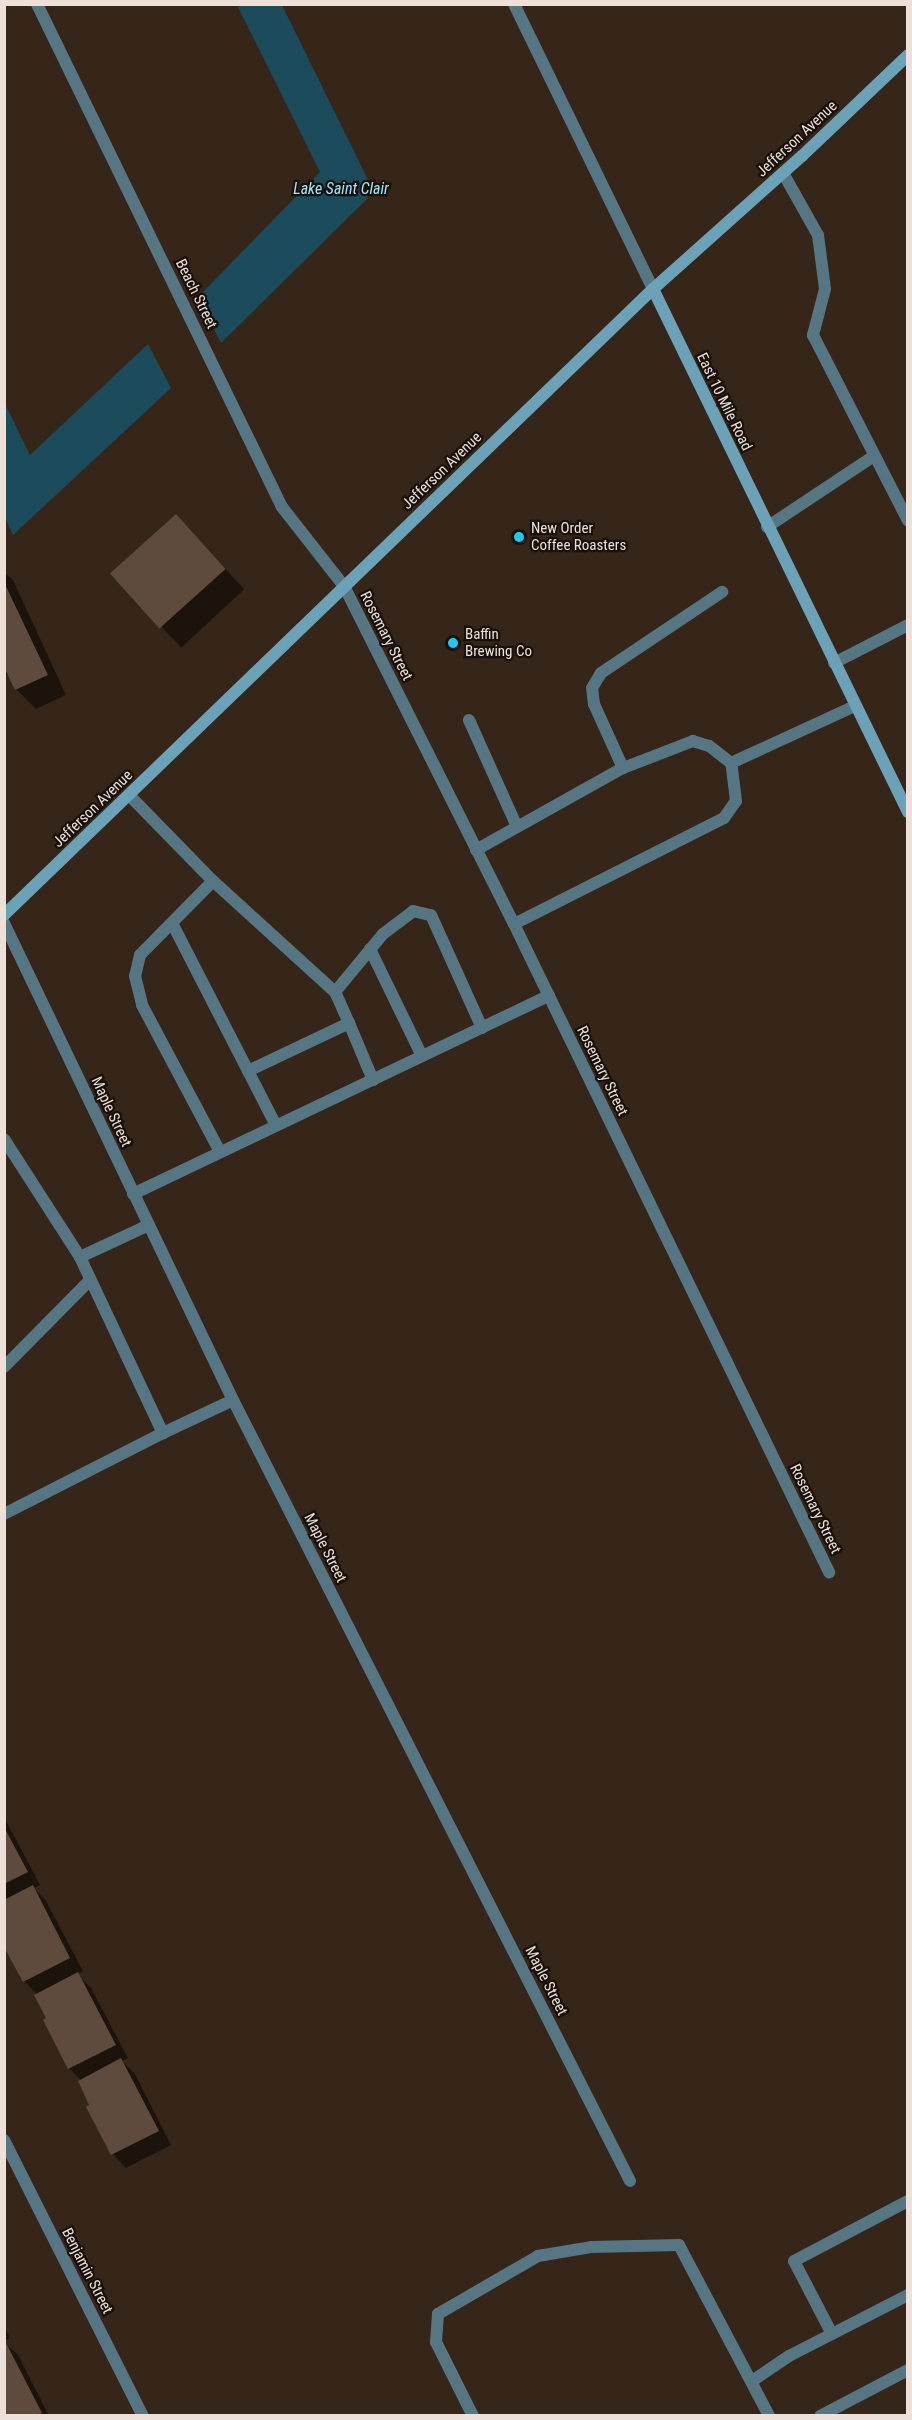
<!DOCTYPE html>
<style>
body{margin:0}
#map{position:relative;width:912px;height:2420px;overflow:hidden;background:#362519;font-family:"Roboto Condensed",sans-serif}
div>[style]{position:absolute}
[style*='--x']{left:calc(var(--x)*1px);top:calc(var(--y)*1px);width:calc(var(--w)*1px);rotate:calc(var(--a)*1deg)}
.water>*{inset:0;background:#1c4b5b}
.shadow>*{inset:0;background:#0007;transform-origin:0 0}
.building>*{inset:0;background:#5e4b3d;transform-origin:0 0}
.lane>*{height:12px;margin:-6px;padding:0 6px;transform-origin:6px;border-radius:6px;background:#567684}
.street>*{height:12px;margin:-6px;padding:0 6px;transform-origin:6px;border-radius:6px;background:#567684}
.secondary>*{height:12px;margin:-6px;padding:0 6px;transform-origin:6px;border-radius:6px;background:#6ca2b7}
.dots>*{width:16px;height:16px;translate:-50% -50%;box-sizing:border-box;border:3px solid #18100b;border-radius:50%}
span{translate:-50% -50%;white-space:nowrap;text-align:center;line-height:1.15;-webkit-text-stroke:4.5px #18100b;paint-order:stroke}
.street-label{font-size:15px;color:#ece0d8}
.poi-label{font-size:15px;color:#ece0d8}
.left{translate:0 -50%;text-align:left}
.water-label{font-size:16px;color:#a3e4ff;font-style:italic}
.frame{position:absolute;inset:0;border:6px solid #ece0d8;pointer-events:none}
</style>
<div id="map">
<div class="water">
<div style="clip-path:polygon(237px 5px,282px 5px,374px 192px,221px 343px,198px 297px,320px 172px)"></div>
<div style="clip-path:polygon(148px 344px,171px 388px,13px 535px,5px 518px,5px 404px,30px 455px)"></div>
</div>
<div class="shadow">
<div style="left:176px;top:516px;width:100px;height:86px;rotate:47deg"></div>
<div style="clip-path:polygon(4px 572px,13px 580px,66px 695px,36px 709px,16px 689px,9px 673px,4px 678px)"></div>
<div style="clip-path:polygon(4px 1817px,40px 1885px,34px 1888px,46px 1901px,83px 1971px,77px 1974px,91px 1988px,128px 2058px,122px 2061px,135px 2074px,171px 2145px,126px 2168px,113px 2154px,88px 2107px,91px 2105px,82px 2081px,69px 2068px,38px 1995px,24px 1981px,4px 1943px)"></div>
<div style="clip-path:polygon(4px 2327px,10px 2338px,4px 2341px)"></div>
<div style="clip-path:polygon(4px 2342px,18px 2355px,49px 2416px,4px 2416px)"></div>
</div>
<div class="building">
<div style="left:176px;top:514px;width:74px;height:89px;rotate:48deg"></div>
<div style="clip-path:polygon(4px 582px,48px 675px,15px 690px,4px 667px)"></div>
<div style="clip-path:polygon(4px 1827px,28px 1872px,4px 1884px)"></div>
<div style="clip-path:polygon(33px 1885px,70px 1958px,23px 1982px,4px 1947px,4px 1900px)"></div>
<div style="clip-path:polygon(78px 1972px,116px 2045px,68px 2069px,43px 2020px,46px 2018px,34px 1995px)"></div>
<div style="clip-path:polygon(121px 2058px,159px 2131px,111px 2155px,86px 2107px,89px 2105px,78px 2081px)"></div>
<div style="clip-path:polygon(4px 2339px,42px 2413px,37px 2416px,4px 2416px)"></div>
</div>
<div class="lane">
<div style="--x:783;--y:173;--w:71;--a:60.6"></div>
<div style="--x:818;--y:235;--w:54;--a:82.6"></div>
<div style="--x:825;--y:289;--w:48;--a:104.6"></div>
<div style="--x:813;--y:335;--w:209;--a:62.9"></div>
<div style="--x:767;--y:527;--w:128;--a:-33.6"></div>
<div style="--x:834;--y:663;--w:83;--a:-27.2"></div>
<div style="--x:469;--y:720;--w:117;--a:65.8"></div>
<div style="--x:731;--y:763;--w:136;--a:-24.7"></div>
<div style="--x:129;--y:795;--w:120;--a:45.7"></div>
<div style="--x:213;--y:881;--w:104;--a:134.6"></div>
<div style="--x:140;--y:955;--w:22;--a:103"></div>
<div style="--x:135;--y:976;--w:30;--a:76"></div>
<div style="--x:142;--y:1005;--w:166;--a:62"></div>
<div style="--x:476;--y:850;--w:168;--a:-29.2"></div>
<div style="--x:623;--y:768;--w:70;--a:-114.4"></div>
<div style="--x:594;--y:704;--w:16;--a:-97"></div>
<div style="--x:592;--y:688;--w:17;--a:-59"></div>
<div style="--x:601;--y:673;--w:146;--a:-33.8"></div>
<div style="--x:213;--y:881;--w:165;--a:42.3"></div>
<div style="--x:172;--y:923;--w:227;--a:62.8"></div>
<div style="--x:514;--y:924;--w:235;--a:-26.8"></div>
<div style="--x:724;--y:818;--w:21;--a:-55"></div>
<div style="--x:736;--y:801;--w:38;--a:-97"></div>
<div style="--x:731;--y:763;--w:28;--a:-142"></div>
<div style="--x:709;--y:746;--w:17;--a:-163"></div>
<div style="--x:693;--y:741;--w:75;--a:158.9"></div>
<div style="--x:370;--y:949;--w:119;--a:64.1"></div>
<div style="--x:349;--y:1023;--w:34;--a:-114"></div>
<div style="--x:335;--y:992;--w:75;--a:-50.4"></div>
<div style="--x:383;--y:934;--w:38;--a:-37"></div>
<div style="--x:413;--y:911;--w:18;--a:13"></div>
<div style="--x:431;--y:915;--w:124;--a:65.7"></div>
<div style="--x:248;--y:1071;--w:112;--a:-25.4"></div>
<div style="--x:349;--y:1023;--w:62;--a:67.2"></div>
<div style="--x:4;--y:1139;--w:140;--a:57.2"></div>
<div style="--x:80;--y:1257;--w:195;--a:64.8"></div>
<div style="--x:163;--y:1433;--w:77;--a:-25.2"></div>
<div style="--x:133;--y:1194;--w:461;--a:-25.5"></div>
<div style="--x:80;--y:1257;--w:76;--a:-24.9"></div>
<div style="--x:4;--y:1367;--w:122;--a:-45.3"></div>
<div style="--x:4;--y:1514;--w:178;--a:-27"></div>
<div style="--x:832;--y:2334;--w:82;--a:-117.5"></div>
<div style="--x:794;--y:2261;--w:129;--a:-27.8"></div>
<div style="--x:752;--y:2381;--w:45;--a:-34"></div>
<div style="--x:789;--y:2356;--w:134;--a:-27.1"></div>
<div style="--x:473;--y:2416;--w:83;--a:-116.6"></div>
<div style="--x:436;--y:2342;--w:28;--a:-86"></div>
<div style="--x:438;--y:2314;--w:116;--a:-30.1"></div>
<div style="--x:538;--y:2256;--w:55;--a:-9.5"></div>
<div style="--x:592;--y:2247;--w:87;--a:-1.3"></div>
<div style="--x:679;--y:2245;--w:193;--a:62.2"></div>
<div style="--x:820;--y:2416;--w:99;--a:-27.6"></div>
</div>
<div class="street">
<div style="--x:37;--y:4;--w:559;--a:64.03"></div>
<div style="--x:282;--y:507;--w:100;--a:51.9"></div>
<div style="--x:344;--y:586;--w:378;--a:63.3"></div>
<div style="--x:514;--y:924;--w:721;--a:64.08"></div>
<div style="--x:514;--y:4;--w:317;--a:64"></div>
<div style="--x:4;--y:923;--w:529;--a:64.36"></div>
<div style="--x:233;--y:1400;--w:876;--a:63.05"></div>
<div style="--x:4;--y:2140;--w:309;--a:63.3"></div>
</div>
<div class="secondary">
<div style="--x:653;--y:289;--w:582;--a:64.01"></div>
<div style="--x:4;--y:915;--w:902;--a:-43.97"></div>
<div style="--x:653;--y:289;--w:200;--a:-41.8"></div>
<div style="--x:802;--y:156;--w:146;--a:-43.6"></div>
</div>
<div class="dots">
<div style="left:519px;top:537px;background:#1acafc"></div>
<div style="left:453px;top:643px;background:#1acafc"></div>
</div>
<div class="street-label">
<span style="left:797px;top:139px;rotate:-43deg">Jefferson Avenue</span>
<span style="left:196px;top:294px;rotate:64deg">Beach Street</span>
<span style="left:724px;top:402px;rotate:64deg">East 10 Mile Road</span>
<span style="left:442px;top:471px;rotate:-44deg">Jefferson Avenue</span>
<span style="left:386px;top:636px;rotate:63deg">Rosemary Street</span>
<span style="left:93px;top:809px;rotate:-44deg">Jefferson Avenue</span>
<span style="left:602px;top:1071px;rotate:64deg">Rosemary Street</span>
<span style="left:111px;top:1112px;rotate:65deg">Maple Street</span>
<span style="left:815px;top:1509px;rotate:64deg">Rosemary Street</span>
<span style="left:325px;top:1548px;rotate:63deg">Maple Street</span>
<span style="left:546px;top:1981px;rotate:63deg">Maple Street</span>
<span style="left:87px;top:2271px;rotate:63deg">Benjamin Street</span>
</div>
<div class="poi-label">
<span class="left" style="left:531px;top:537px">New Order<br>Coffee Roasters</span>
<span class="left" style="left:465px;top:643px">Baffin<br>Brewing Co</span>
</div>
<div class="water-label">
<span style="left:341px;top:189px">Lake Saint Clair</span>
</div>
<div class="frame"></div>
</div>
